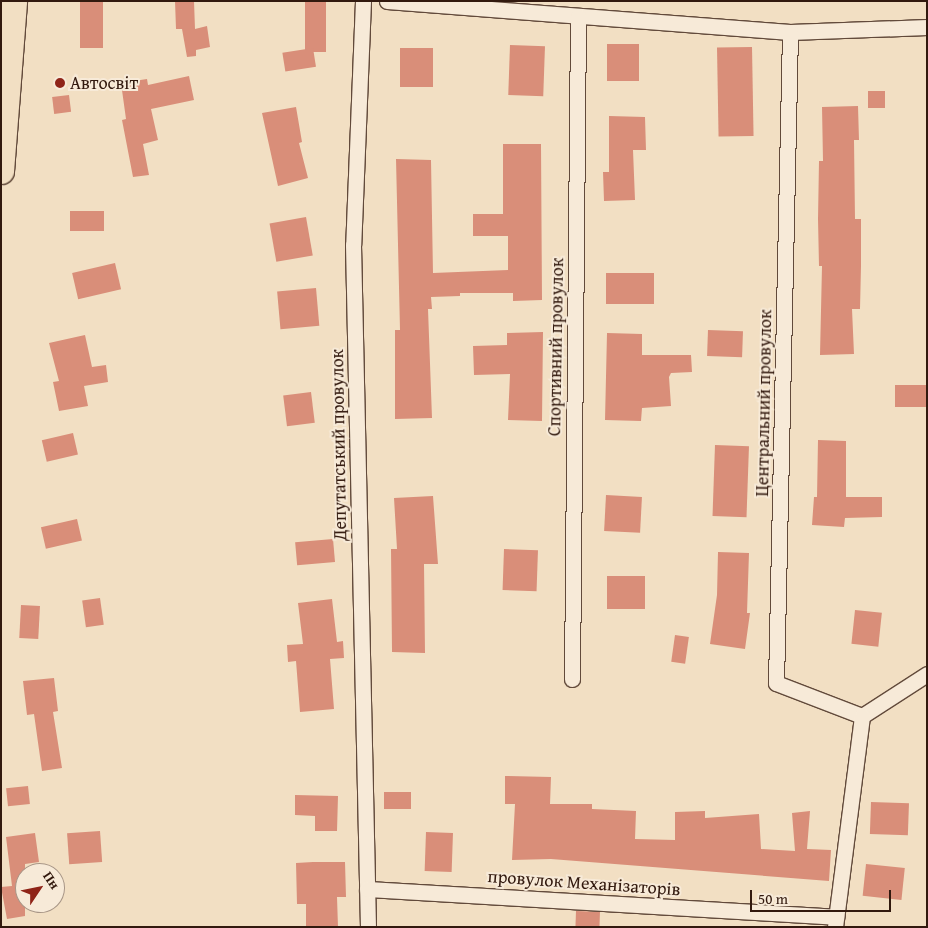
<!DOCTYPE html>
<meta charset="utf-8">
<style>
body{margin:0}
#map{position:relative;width:928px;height:928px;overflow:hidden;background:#f2dfc3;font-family:"Gentium Book Plus",serif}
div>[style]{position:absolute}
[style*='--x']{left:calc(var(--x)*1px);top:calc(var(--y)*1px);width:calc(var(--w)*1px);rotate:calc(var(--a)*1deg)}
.building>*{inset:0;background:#d98e79;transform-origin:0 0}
.roads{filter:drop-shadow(1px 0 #624a3b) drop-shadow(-1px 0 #624a3b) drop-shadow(0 1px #624a3b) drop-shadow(0 -1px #624a3b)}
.minor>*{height:15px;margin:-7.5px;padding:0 7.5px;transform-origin:7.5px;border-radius:7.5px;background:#f7ead8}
.primary>*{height:25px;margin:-12.5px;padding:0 12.5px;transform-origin:12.5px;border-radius:12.5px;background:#f2dfc3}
.dots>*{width:14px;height:14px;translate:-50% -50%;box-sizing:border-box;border:2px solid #f7ead8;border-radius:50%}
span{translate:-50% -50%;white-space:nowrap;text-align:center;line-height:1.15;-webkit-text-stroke:4px #f7ead8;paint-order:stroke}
.poi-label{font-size:18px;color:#32190e}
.left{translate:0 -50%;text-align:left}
.street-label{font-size:18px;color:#32190e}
.frame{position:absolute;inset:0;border:2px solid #32190e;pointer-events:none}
.north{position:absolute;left:15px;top:863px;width:50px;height:50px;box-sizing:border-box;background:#f7ead8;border:1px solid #a89687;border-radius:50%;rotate:56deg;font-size:14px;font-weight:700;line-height:20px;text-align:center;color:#32190e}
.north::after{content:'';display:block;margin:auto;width:18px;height:22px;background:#8f2418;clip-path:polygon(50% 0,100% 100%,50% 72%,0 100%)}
.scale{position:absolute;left:750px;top:890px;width:141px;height:22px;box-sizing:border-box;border:2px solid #32190e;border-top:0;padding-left:6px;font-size:15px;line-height:18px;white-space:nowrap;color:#32190e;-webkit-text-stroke:4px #f7ead8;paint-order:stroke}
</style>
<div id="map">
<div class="building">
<div style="left:80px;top:1px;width:23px;height:47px"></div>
<div style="clip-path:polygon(175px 1px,194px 1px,195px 29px,207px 26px,210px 47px,196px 50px,196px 56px,187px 57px,182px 29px,176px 29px)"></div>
<div style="left:305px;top:1px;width:21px;height:51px"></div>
<div style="left:607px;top:44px;width:32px;height:37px"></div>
<div style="left:510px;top:45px;width:35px;height:50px;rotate:2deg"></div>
<div style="left:752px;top:47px;width:89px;height:35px;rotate:89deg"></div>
<div style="left:313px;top:48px;width:19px;height:31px;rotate:81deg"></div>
<div style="left:400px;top:48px;width:33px;height:39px"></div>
<div style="clip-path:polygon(189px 76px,194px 100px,151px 109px,158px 140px,143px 144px,149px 175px,133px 177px,122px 120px,126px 119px,121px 83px,147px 79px,148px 85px)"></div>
<div style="left:868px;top:91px;width:17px;height:17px"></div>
<div style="left:69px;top:95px;width:17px;height:17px;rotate:83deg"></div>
<div style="clip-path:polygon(858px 106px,859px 140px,854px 140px,855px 219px,861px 219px,861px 266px,860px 309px,852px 309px,854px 354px,820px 355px,822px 266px,819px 266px,818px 219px,819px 161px,823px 161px,822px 107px)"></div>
<div style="clip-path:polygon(296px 107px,302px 142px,299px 143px,308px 178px,278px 186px,262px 113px)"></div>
<div style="clip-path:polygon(609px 116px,645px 117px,646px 150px,633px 150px,635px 200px,604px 201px,603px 172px,609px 172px)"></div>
<div style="clip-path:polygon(503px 144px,541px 144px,542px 300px,513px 301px,513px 293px,460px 293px,460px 296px,431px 297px,432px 309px,428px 309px,432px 418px,395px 419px,395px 330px,400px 330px,396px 159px,431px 160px,433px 273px,508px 270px,508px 236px,473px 236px,473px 214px,503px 214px)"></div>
<div style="left:104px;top:211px;width:20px;height:34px;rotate:90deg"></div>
<div style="left:306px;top:217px;width:39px;height:37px;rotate:80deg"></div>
<div style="left:115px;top:263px;width:27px;height:44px;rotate:77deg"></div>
<div style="left:606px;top:273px;width:48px;height:31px"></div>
<div style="left:316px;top:288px;width:38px;height:39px;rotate:85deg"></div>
<div style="left:708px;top:330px;width:35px;height:26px;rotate:2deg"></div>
<div style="clip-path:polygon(543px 332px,542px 421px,508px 420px,510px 374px,474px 375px,473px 346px,507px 345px,507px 333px)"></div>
<div style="clip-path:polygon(607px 333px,642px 334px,642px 355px,691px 355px,692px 372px,671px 373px,669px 377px,671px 406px,642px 408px,641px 421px,605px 420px)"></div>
<div style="clip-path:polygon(85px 335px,92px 367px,106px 365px,108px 382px,84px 386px,88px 406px,59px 411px,53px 382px,59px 381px,49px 343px)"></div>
<div style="left:927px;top:385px;width:22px;height:32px;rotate:90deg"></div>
<div style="left:311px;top:392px;width:31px;height:28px;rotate:83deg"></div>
<div style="left:73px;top:433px;width:22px;height:32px;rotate:77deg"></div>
<div style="clip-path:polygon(818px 440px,846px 441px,846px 497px,882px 497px,882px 517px,845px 518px,844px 527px,812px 525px,814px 497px,817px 497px)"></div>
<div style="left:715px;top:445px;width:34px;height:71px;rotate:2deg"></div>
<div style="left:606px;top:495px;width:36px;height:36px;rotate:3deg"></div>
<div style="clip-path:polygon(433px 496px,438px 564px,424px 564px,425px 653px,392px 652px,391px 549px,397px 549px,394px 498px)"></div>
<div style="left:77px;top:519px;width:22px;height:37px;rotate:77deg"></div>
<div style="left:333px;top:539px;width:23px;height:38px;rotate:85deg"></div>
<div style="left:504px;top:549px;width:34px;height:41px;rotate:2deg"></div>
<div style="clip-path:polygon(718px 552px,749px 553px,747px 613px,750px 613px,745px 649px,710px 644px,717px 595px)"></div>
<div style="left:607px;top:576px;width:38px;height:33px"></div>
<div style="left:100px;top:598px;width:27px;height:18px;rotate:82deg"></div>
<div style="clip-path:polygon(332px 599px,337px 642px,343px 641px,344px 658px,330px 659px,334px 709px,300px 712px,296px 661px,288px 662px,287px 645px,303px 644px,298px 603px)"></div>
<div style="left:21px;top:605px;width:19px;height:33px;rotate:3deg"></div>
<div style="left:855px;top:610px;width:27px;height:34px;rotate:6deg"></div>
<div style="left:675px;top:635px;width:14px;height:27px;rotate:8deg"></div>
<div style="clip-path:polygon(54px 678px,58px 711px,53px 712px,62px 768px,42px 771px,34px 714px,27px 715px,23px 681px)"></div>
<div style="clip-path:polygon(505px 776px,551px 777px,550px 804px,592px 804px,592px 809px,636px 811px,635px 839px,675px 840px,675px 812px,705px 811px,705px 818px,759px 814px,761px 849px,795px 851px,792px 813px,810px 811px,807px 849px,831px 850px,829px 881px,551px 859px,512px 860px,515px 804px,505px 804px)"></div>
<div style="left:28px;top:786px;width:18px;height:22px;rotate:84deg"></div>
<div style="left:384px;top:792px;width:27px;height:17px"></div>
<div style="clip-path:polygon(295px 795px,338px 796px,337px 831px,315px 831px,315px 816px,295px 815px)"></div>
<div style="left:871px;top:802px;width:38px;height:32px;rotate:2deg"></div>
<div style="left:100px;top:831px;width:31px;height:33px;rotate:86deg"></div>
<div style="left:426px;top:832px;width:27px;height:39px;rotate:2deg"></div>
<div style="clip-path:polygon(35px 833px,39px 862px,25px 864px,25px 916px,7px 919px,1px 887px,12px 886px,6px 837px)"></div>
<div style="clip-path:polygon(313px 862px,345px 862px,346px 897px,337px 897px,338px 927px,306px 927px,306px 904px,297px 904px,296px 863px)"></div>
<div style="left:866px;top:864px;width:39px;height:32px;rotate:6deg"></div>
<div style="left:576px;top:911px;width:24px;height:16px;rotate:2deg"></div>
</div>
<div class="roads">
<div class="minor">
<div style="--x:363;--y:1;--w:244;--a:92.3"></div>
<div style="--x:353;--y:245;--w:682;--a:88.74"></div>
<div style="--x:387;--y:1;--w:404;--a:4.4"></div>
<div style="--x:790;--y:32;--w:137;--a:-2.1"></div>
<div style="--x:790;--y:32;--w:651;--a:91.23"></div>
<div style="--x:776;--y:683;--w:92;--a:21"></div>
<div style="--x:572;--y:679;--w:663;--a:-89.48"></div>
<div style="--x:862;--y:716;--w:77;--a:-32.9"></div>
<div style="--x:367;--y:889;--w:470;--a:3.4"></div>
<div style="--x:835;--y:927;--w:213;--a:-82.7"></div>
</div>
<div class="primary">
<div style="--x:1;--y:171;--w:170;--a:-85.6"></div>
</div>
</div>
<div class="dots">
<div style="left:60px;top:83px;background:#8f2418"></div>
</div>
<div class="poi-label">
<span class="left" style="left:70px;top:83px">Автосвіт</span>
</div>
<div class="street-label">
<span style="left:556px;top:347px;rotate:-89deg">Спортивний провулок</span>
<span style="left:764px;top:403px;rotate:-89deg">Центральний провулок</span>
<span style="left:339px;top:445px;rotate:-91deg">Депутатський провулок</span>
<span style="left:584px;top:883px;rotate:4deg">провулок Механізаторів</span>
</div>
<div class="frame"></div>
<div class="north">Пн</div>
<div class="scale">50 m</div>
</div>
